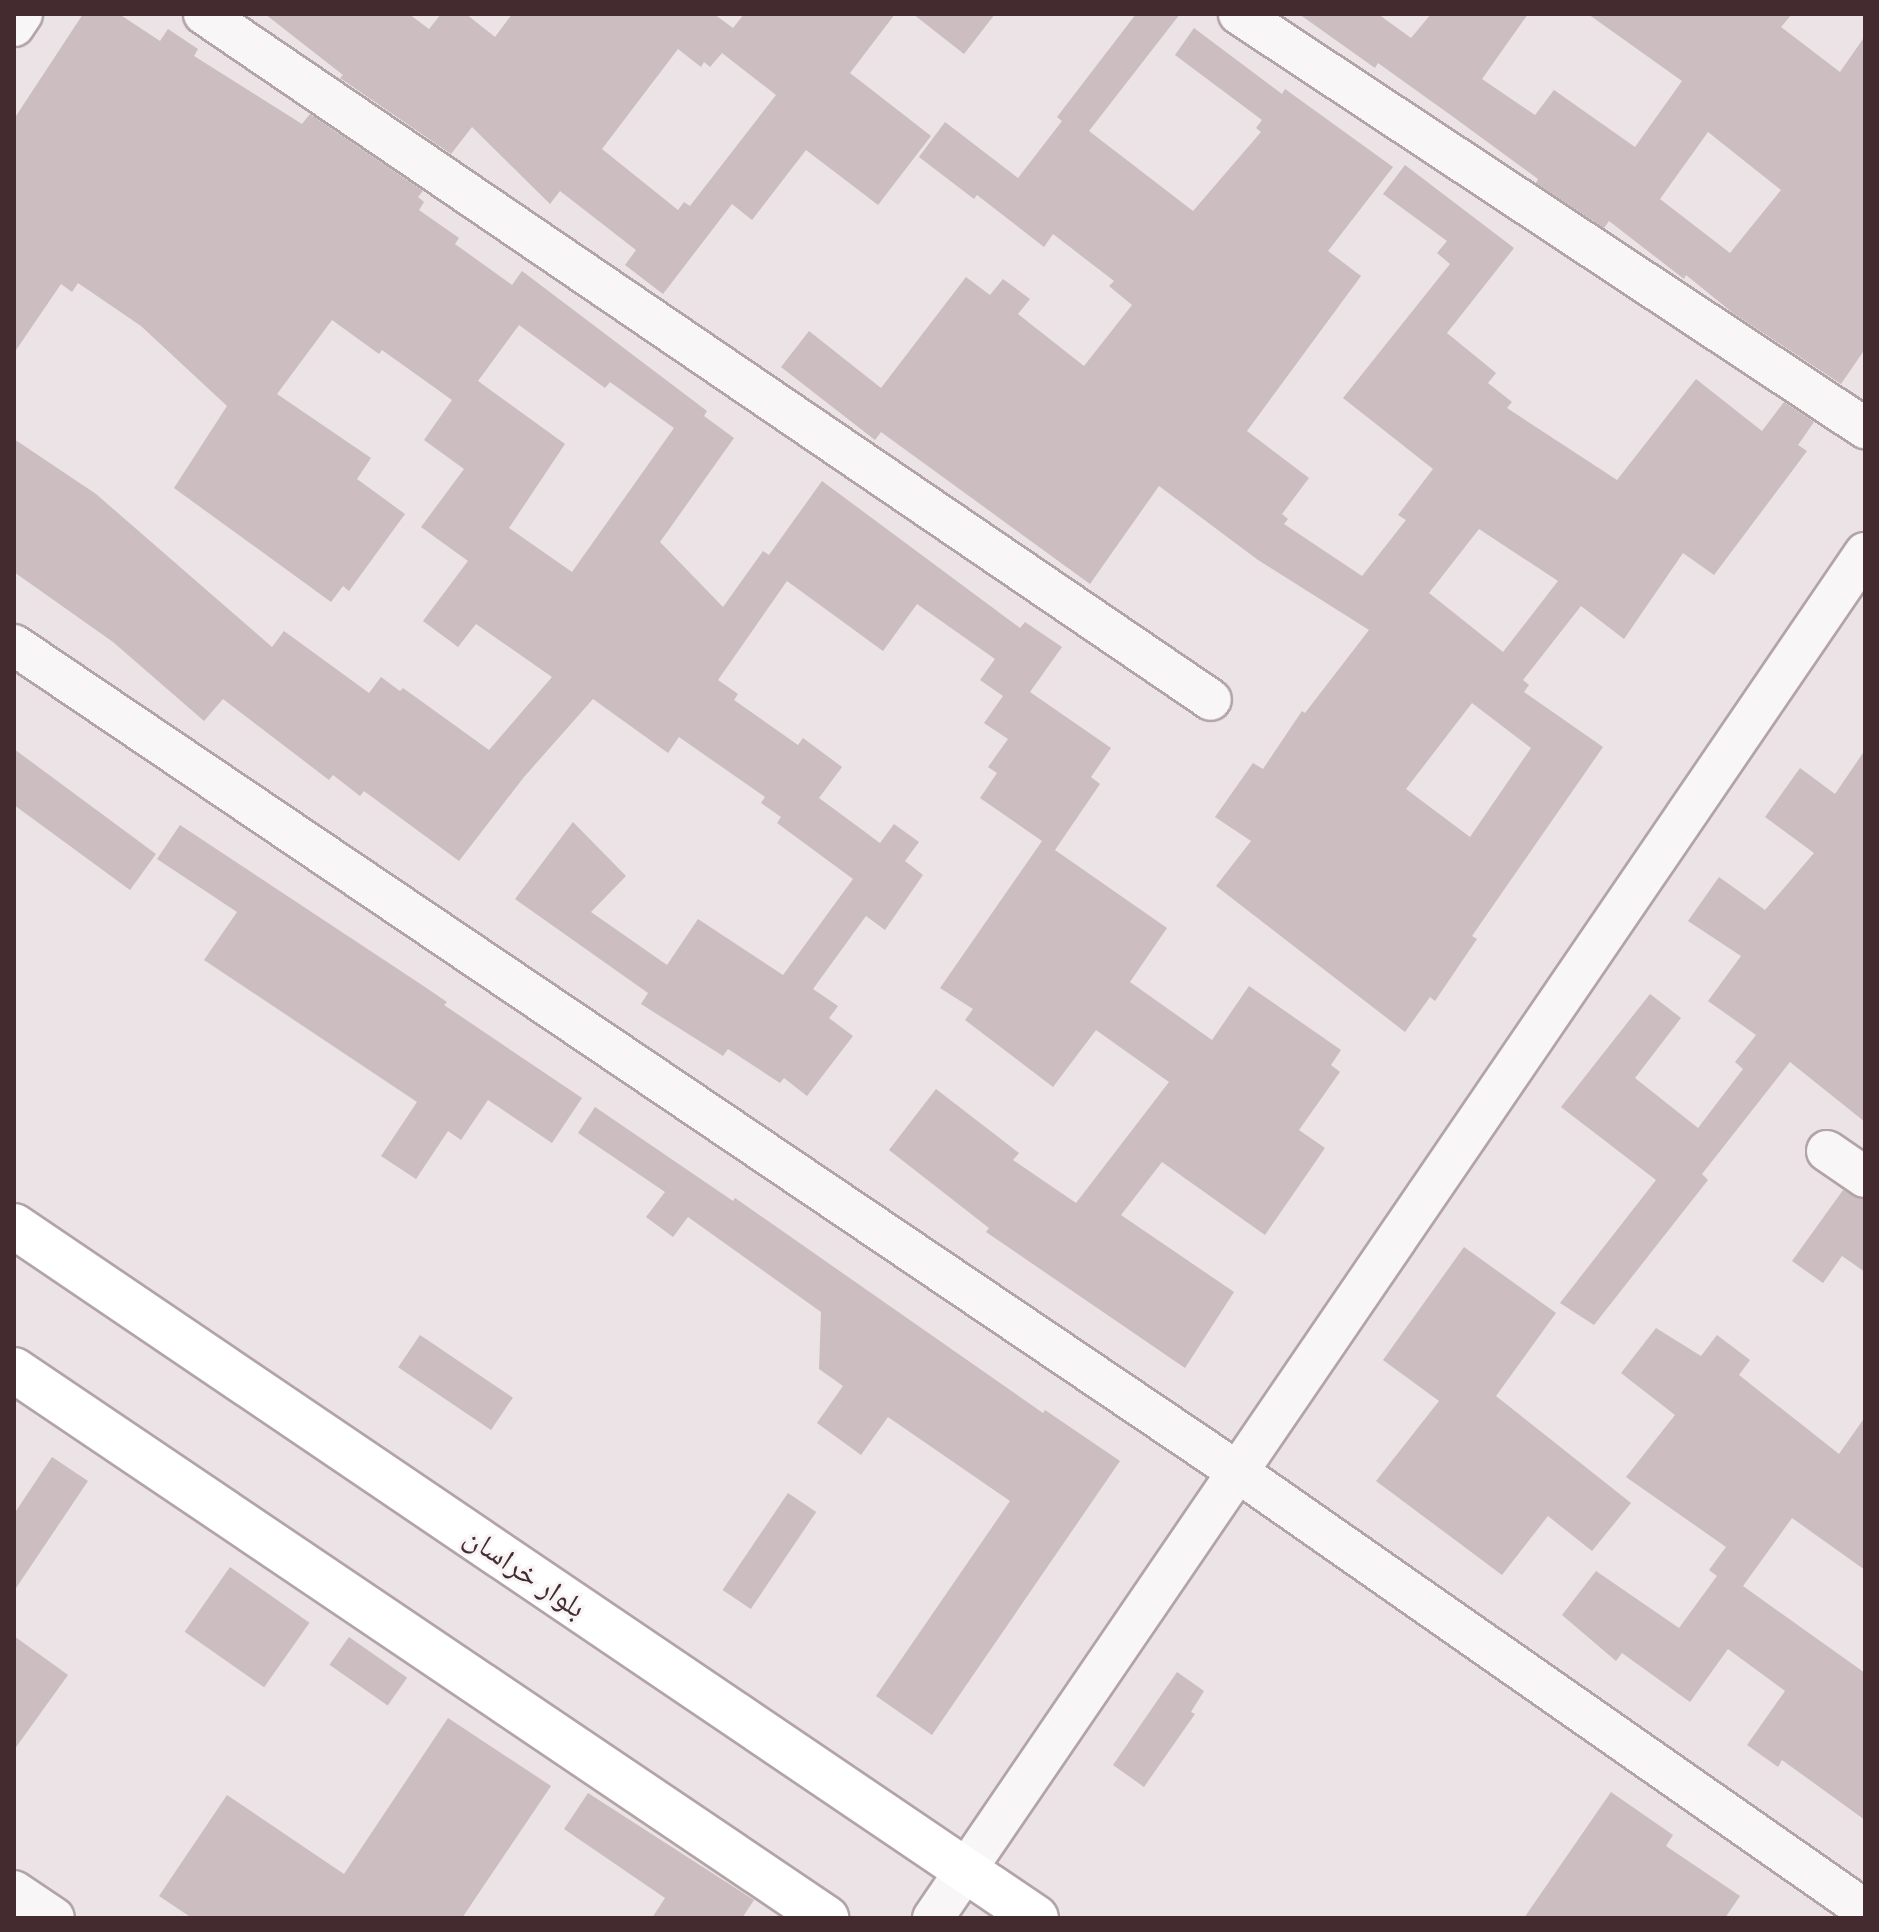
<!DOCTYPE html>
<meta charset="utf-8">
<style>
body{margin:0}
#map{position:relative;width:1879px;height:1932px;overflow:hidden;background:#ebe3e5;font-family:Karla,"Noto Naskh Arabic",sans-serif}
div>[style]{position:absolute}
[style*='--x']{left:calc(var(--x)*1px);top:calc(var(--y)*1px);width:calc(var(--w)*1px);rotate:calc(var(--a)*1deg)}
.building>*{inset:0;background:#cbbdc0;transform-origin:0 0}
.roads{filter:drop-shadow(2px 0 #b2a4a7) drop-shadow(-2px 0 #b2a4a7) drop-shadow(0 2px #b2a4a7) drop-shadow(0 -2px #b2a4a7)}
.minor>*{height:40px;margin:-20px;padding:0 20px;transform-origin:20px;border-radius:20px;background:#f9f6f7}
.secondary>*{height:44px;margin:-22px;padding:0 22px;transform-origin:22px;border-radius:22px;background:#fff}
span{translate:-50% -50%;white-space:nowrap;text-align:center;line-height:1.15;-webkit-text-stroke:6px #f8f3f4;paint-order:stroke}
.street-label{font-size:30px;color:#432b30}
.frame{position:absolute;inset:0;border:16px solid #432b30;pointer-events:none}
</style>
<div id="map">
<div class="building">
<div style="clip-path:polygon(evenodd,83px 14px,119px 14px,160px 41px,168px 29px,198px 49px,194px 56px,302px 124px,310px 114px,423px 191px,418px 197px,424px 202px,419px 210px,459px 238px,455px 244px,512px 285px,522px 271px,707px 411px,704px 416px,734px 438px,660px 542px,723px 607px,763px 551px,769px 555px,822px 481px,1020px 628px,1025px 622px,1062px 647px,1030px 692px,1111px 748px,1091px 777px,1100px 784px,1055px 850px,1167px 928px,1130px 982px,1212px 1040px,1249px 986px,1341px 1050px,1331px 1065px,1340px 1072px,1299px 1130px,1325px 1148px,1265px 1235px,1162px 1162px,1121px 1215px,1234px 1292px,1185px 1368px,986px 1232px,989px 1228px,889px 1150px,936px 1089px,1019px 1153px,1013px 1160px,1076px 1203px,1169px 1082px,1096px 1030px,1053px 1087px,965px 1020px,973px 1009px,940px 988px,1042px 841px,980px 798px,997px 773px,988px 767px,1008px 739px,984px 723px,1003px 696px,980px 680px,995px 659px,917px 604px,883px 651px,787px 581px,718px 680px,738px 694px,734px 700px,798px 745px,803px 738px,842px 767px,819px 798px,880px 843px,894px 824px,919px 842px,905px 861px,923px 875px,885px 930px,866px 916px,813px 989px,838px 1006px,829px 1018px,853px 1036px,807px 1096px,784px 1078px,780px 1083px,728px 1049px,723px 1056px,641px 1004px,648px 993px,515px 899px,573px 822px,626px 876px,591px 912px,667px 965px,698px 919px,783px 975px,853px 879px,777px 823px,781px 817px,761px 803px,765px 797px,679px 737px,668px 753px,593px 699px,524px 777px,459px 861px,364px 791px,360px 796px,333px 775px,329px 780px,223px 699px,204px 721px,113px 642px,14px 572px,14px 439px,96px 494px,272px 647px,284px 631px,369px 693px,381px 677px,400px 691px,403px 688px,489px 750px,552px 677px,476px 624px,458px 647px,423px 621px,468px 561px,421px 527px,464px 469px,424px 440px,452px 400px,382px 350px,379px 354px,332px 320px,277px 394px,371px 458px,357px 479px,405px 514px,349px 591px,343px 586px,331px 602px,174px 488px,227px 406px,141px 326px,78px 283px,72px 292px,61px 284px,14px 353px,14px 119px,83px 14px,519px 325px,605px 388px,610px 382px,674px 428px,572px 572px,509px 528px,565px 444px,478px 381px,519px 325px)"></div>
<div style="clip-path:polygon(evenodd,265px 14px,409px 14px,429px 29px,441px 14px,466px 14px,495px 37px,512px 14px,714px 14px,733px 28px,744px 14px,895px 14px,850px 73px,931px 136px,878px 205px,806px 150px,752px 220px,732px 204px,663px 294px,625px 265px,636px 250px,560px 191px,550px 204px,472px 127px,451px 154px,340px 78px,343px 75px,265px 14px,678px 49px,701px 67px,704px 62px,710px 67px,722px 53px,776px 95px,690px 206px,684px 202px,678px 210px,602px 149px,678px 49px)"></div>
<div style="clip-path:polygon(913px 14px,995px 14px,964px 54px)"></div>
<div style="clip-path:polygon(evenodd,1136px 14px,1180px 14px,1089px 131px,1193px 211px,1261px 132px,1256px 128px,1262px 120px,1175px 55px,1194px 28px,1282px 94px,1285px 89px,1393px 167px,1328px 251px,1361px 276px,1247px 431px,1309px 478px,1282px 514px,1288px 519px,1284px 524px,1362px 576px,1406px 520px,1398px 515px,1433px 469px,1343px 398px,1450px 264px,1437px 253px,1447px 241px,1383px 194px,1405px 165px,1514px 248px,1447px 333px,1496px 373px,1488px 383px,1512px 402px,1507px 408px,1617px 480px,1696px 379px,1762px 431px,1784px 402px,1814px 422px,1798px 445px,1807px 451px,1714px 575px,1683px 553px,1624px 639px,1581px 606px,1523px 680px,1529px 685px,1524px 692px,1603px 747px,1472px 936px,1477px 939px,1435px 1001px,1430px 997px,1405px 1032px,1216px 886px,1251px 841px,1215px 817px,1253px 763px,1263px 769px,1302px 711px,1305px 713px,1369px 630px,1258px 560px,1159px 486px,1090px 584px,881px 432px,875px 440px,781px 367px,809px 331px,881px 388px,966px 277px,990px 295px,1003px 279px,1030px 299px,1018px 314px,1084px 366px,1132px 305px,1109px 286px,1114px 281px,1053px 234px,1044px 247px,977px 195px,974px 199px,919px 157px,945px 122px,1018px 178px,1062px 121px,1057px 117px,1136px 14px,1479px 529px,1558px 581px,1503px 652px,1429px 593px,1479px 529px,1136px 14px,1472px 703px,1531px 748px,1470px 837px,1406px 789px,1472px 703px)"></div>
<div style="clip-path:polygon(evenodd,1299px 14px,1378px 14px,1411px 38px,1431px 14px,1528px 14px,1482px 79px,1535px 115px,1554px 90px,1635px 147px,1682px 81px,1588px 14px,1792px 14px,1781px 27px,1840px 72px,1865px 36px,1865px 349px,1841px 384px,1733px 313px,1686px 275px,1684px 279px,1609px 221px,1604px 228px,1536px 183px,1538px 179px,1452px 116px,1378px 63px,1375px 68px,1299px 14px,1708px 132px,1781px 190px,1730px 253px,1660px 199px,1708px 132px)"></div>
<div style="clip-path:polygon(14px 749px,156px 854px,130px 890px,14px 805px)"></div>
<div style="clip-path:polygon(1865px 750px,1865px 1122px,1790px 1062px,1702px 1174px,1708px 1180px,1594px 1325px,1560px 1303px,1656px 1180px,1561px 1107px,1650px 994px,1681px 1018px,1635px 1078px,1698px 1128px,1743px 1069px,1735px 1062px,1756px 1035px,1708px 1001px,1741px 956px,1688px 921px,1719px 877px,1765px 910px,1814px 853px,1765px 817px,1800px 768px,1835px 794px)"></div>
<div style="clip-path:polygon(180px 825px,425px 987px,447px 1002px,444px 1005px,582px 1098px,552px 1143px,488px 1100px,461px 1140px,448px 1131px,416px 1179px,381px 1156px,417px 1102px,204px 960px,237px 912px,157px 859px)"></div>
<div style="clip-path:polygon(595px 1107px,733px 1201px,735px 1198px,1043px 1413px,1045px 1410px,1120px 1461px,932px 1735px,876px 1696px,1010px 1501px,888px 1417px,861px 1455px,817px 1423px,843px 1386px,819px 1369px,821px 1312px,688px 1217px,673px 1237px,646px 1217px,665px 1192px,578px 1133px)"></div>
<div style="clip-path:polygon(1843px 1190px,1865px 1200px,1865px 1272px,1842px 1256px,1823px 1283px,1792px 1261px)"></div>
<div style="clip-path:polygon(1464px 1247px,1556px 1313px,1496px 1396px,1631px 1503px,1592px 1551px,1548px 1516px,1502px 1575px,1376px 1481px,1439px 1401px,1383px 1360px)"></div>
<div style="clip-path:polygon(1656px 1328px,1701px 1356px,1717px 1335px,1750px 1360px,1739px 1375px,1839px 1454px,1865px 1417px,1865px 1570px,1792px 1518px,1743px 1586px,1865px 1673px,1865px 1820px,1782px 1760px,1778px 1767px,1747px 1745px,1785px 1691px,1728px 1649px,1690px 1702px,1622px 1653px,1616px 1661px,1562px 1615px,1596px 1571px,1679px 1628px,1717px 1576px,1709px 1570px,1726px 1547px,1626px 1477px,1675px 1415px,1621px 1373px)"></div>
<div style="left:420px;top:1335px;width:112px;height:39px;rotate:34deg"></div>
<div style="clip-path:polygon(52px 1457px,88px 1481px,14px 1591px,14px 1514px)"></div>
<div style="left:788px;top:1493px;width:34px;height:117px;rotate:34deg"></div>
<div style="left:230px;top:1567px;width:97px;height:79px;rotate:35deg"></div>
<div style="clip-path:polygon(14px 1636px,68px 1675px,14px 1750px)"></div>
<div style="left:349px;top:1637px;width:71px;height:34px;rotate:35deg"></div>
<div style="clip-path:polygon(1177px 1672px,1204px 1691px,1191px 1712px,1195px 1714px,1144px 1787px,1113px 1765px)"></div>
<div style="clip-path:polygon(448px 1718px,551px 1786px,462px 1918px,192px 1918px,159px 1896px,227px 1795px,344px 1874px)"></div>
<div style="clip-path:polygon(1611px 1792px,1673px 1835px,1666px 1846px,1740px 1896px,1725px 1918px,1524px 1918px)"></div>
<div style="clip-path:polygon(588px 1793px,754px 1900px,742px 1918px,652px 1918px,665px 1898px,564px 1829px)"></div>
</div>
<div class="roads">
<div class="minor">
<div style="--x:204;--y:14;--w:1218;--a:34.26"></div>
<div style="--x:1239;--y:14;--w:751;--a:33.48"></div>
<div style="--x:14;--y:26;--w:14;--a:-56"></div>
<div style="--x:14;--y:645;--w:1477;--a:34.05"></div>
<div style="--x:1238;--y:1472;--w:765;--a:34.94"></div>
<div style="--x:1827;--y:1151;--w:46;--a:34.4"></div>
<div style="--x:14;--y:1891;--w:48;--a:34"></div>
<div style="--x:933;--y:1918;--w:1653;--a:-55.68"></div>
</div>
<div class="secondary">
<div style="--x:14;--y:1226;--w:1234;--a:34.1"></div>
<div style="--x:14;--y:1370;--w:980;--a:34.01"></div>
</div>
</div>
<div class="street-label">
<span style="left:525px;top:1572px;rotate:34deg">بلوار خراسان</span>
</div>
<div class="frame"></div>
</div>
